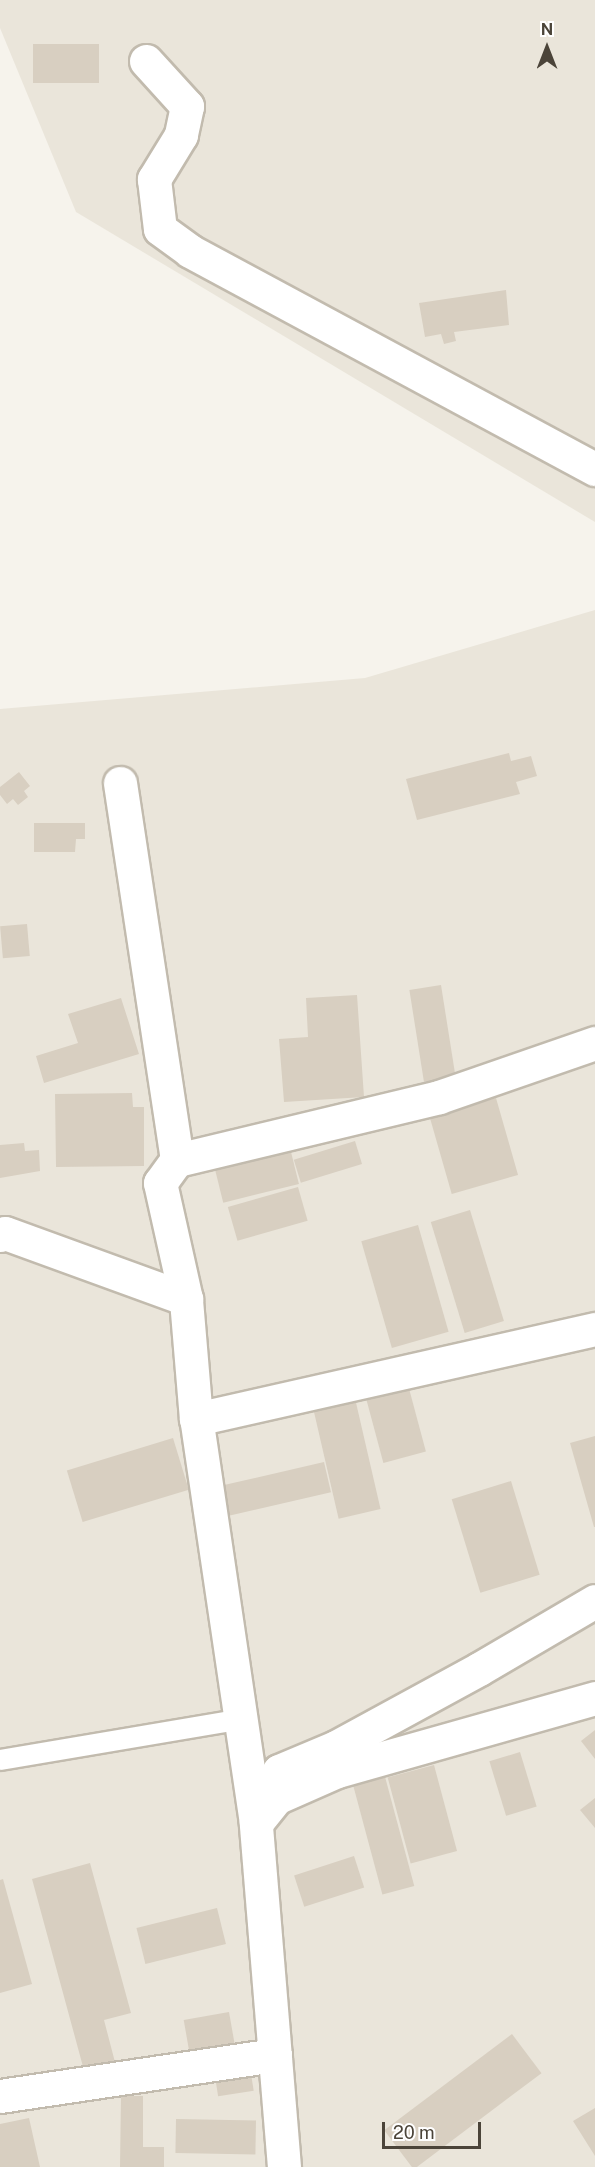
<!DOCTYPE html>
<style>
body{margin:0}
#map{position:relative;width:595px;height:2167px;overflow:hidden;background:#f6f3ec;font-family:"Public Sans",sans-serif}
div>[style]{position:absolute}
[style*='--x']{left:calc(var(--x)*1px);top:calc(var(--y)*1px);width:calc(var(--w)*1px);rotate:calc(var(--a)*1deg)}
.residential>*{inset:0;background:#eae5da}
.building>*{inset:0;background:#d8cfc1;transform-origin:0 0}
.roads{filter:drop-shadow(2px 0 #c2bbae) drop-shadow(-2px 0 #c2bbae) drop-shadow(0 2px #c2bbae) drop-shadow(0 -2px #c2bbae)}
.lane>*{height:20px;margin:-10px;padding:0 10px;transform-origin:10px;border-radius:10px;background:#fff}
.street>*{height:33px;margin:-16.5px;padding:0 16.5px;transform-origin:16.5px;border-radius:16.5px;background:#fff}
span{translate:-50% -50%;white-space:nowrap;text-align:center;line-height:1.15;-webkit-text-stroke:4.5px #fff;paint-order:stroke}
.north{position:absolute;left:517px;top:18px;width:60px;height:60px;-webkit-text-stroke:4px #fff;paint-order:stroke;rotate:0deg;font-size:16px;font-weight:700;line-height:24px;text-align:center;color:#4b4439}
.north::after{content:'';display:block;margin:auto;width:21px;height:27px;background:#4b4439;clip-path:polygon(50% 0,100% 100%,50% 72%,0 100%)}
.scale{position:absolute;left:382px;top:2122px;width:99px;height:27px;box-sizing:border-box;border:3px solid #4b4439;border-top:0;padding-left:8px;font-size:18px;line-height:21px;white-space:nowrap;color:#4b4439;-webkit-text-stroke:4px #fff;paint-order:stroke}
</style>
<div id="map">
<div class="residential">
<div style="clip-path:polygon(0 0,595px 0,595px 522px,76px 212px,0 28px)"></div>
<div style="clip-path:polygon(595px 610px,595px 2167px,0 2167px,0 709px,365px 678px)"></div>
</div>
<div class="building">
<div style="left:33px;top:44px;width:66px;height:39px"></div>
<div style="clip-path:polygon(506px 290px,509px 325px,454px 332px,456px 341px,444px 344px,441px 334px,425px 337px,419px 303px)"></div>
<div style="clip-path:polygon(509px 753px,511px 761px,531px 756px,537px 776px,516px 782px,520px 794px,417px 820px,406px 779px)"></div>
<div style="clip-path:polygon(19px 772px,30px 786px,24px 791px,28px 797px,18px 805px,13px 799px,7px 804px,0 795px,0 787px)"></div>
<div style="clip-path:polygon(34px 823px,85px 823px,85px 839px,76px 839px,75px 852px,34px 852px)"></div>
<div style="left:27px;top:924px;width:32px;height:27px;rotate:85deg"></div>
<div style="left:441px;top:985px;width:93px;height:32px;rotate:81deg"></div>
<div style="clip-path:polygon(357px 995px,364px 1097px,284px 1102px,279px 1039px,308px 1037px,306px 998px)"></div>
<div style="clip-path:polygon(121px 998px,139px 1054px,44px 1083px,36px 1056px,78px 1043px,68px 1014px)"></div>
<div style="clip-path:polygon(132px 1093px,133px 1107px,144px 1107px,144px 1166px,56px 1167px,55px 1094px)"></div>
<div style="left:496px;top:1098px;width:80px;height:69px;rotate:74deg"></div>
<div style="left:355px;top:1141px;width:24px;height:64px;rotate:73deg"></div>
<div style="clip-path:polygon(24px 1143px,25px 1151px,39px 1150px,40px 1171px,0 1178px,0 1145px)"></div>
<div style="left:290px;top:1148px;width:37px;height:78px;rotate:76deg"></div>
<div style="left:298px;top:1187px;width:35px;height:73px;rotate:74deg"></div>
<div style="left:470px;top:1210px;width:116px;height:41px;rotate:73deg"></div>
<div style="left:418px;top:1225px;width:111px;height:59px;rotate:74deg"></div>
<div style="left:407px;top:1381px;width:73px;height:44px;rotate:75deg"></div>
<div style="left:354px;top:1394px;width:118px;height:43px;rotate:77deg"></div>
<div style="clip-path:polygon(595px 1436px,595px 1527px,594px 1527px,570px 1443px)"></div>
<div style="left:173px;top:1438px;width:54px;height:111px;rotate:73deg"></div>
<div style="left:324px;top:1462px;width:31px;height:107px;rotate:77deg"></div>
<div style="left:511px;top:1481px;width:98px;height:62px;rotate:73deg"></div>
<div style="clip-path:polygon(595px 1730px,595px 1759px,581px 1741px)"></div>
<div style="left:520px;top:1752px;width:57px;height:32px;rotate:73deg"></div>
<div style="left:434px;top:1765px;width:89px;height:48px;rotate:75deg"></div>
<div style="left:384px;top:1773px;width:117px;height:33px;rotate:75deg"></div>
<div style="clip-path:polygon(595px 1798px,595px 1828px,580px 1810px)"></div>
<div style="left:354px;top:1856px;width:33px;height:63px;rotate:72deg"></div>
<div style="clip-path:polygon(90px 1863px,131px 2013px,104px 2020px,116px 2066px,85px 2074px,32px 1879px)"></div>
<div style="clip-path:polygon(3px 1879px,32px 1984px,0 1993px,0 1880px)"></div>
<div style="left:217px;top:1908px;width:37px;height:83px;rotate:76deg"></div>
<div style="left:229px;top:2012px;width:39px;height:46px;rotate:80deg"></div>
<div style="left:512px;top:2034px;width:49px;height:160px;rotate:53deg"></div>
<div style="left:249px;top:2061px;width:30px;height:36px;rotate:81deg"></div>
<div style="clip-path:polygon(121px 2096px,143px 2096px,143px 2147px,164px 2147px,164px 2167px,120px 2167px)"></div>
<div style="clip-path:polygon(595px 2108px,595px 2156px,573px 2121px)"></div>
<div style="clip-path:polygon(29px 2118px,40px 2167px,0 2167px,0 2124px)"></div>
<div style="left:176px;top:2119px;width:80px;height:34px;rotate:1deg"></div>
</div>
<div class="roads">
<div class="lane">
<div style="--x:0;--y:1760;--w:246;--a:-9.6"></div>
</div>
<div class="street">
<div style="--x:146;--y:61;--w:61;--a:47.7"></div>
<div style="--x:187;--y:106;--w:30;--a:102"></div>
<div style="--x:181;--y:135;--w:52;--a:121.5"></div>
<div style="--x:154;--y:179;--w:50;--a:83.2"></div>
<div style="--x:160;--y:229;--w:37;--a:36"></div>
<div style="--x:190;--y:251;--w:460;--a:28.3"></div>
<div style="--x:120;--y:783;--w:381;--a:81.4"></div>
<div style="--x:0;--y:1235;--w:5;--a:-22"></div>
<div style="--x:5;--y:1233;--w:193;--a:20"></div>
<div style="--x:196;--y:1419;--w:409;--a:-12.7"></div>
<div style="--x:276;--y:1798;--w:67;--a:-23.9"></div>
<div style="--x:337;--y:1771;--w:268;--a:-15.8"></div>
<div style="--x:256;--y:1823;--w:32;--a:-51"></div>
<div style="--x:276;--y:1798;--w:27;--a:-84"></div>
<div style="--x:279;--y:1771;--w:62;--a:-22.8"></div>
<div style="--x:336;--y:1747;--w:163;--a:-28.6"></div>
<div style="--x:479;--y:1669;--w:134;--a:-30.4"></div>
<div style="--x:0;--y:2096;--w:278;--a:-8.5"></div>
<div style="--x:284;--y:2167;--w:345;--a:-94.7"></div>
<div style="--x:256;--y:1823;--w:408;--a:-98.4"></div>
<div style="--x:196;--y:1419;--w:120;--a:-94.8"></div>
<div style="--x:186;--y:1299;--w:119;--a:-102.6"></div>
<div style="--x:160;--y:1183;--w:29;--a:-54"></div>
<div style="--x:177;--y:1160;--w:269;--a:-13.5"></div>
<div style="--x:439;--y:1097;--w:165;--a:-19.1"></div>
</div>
</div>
<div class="north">N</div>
<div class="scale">20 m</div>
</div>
